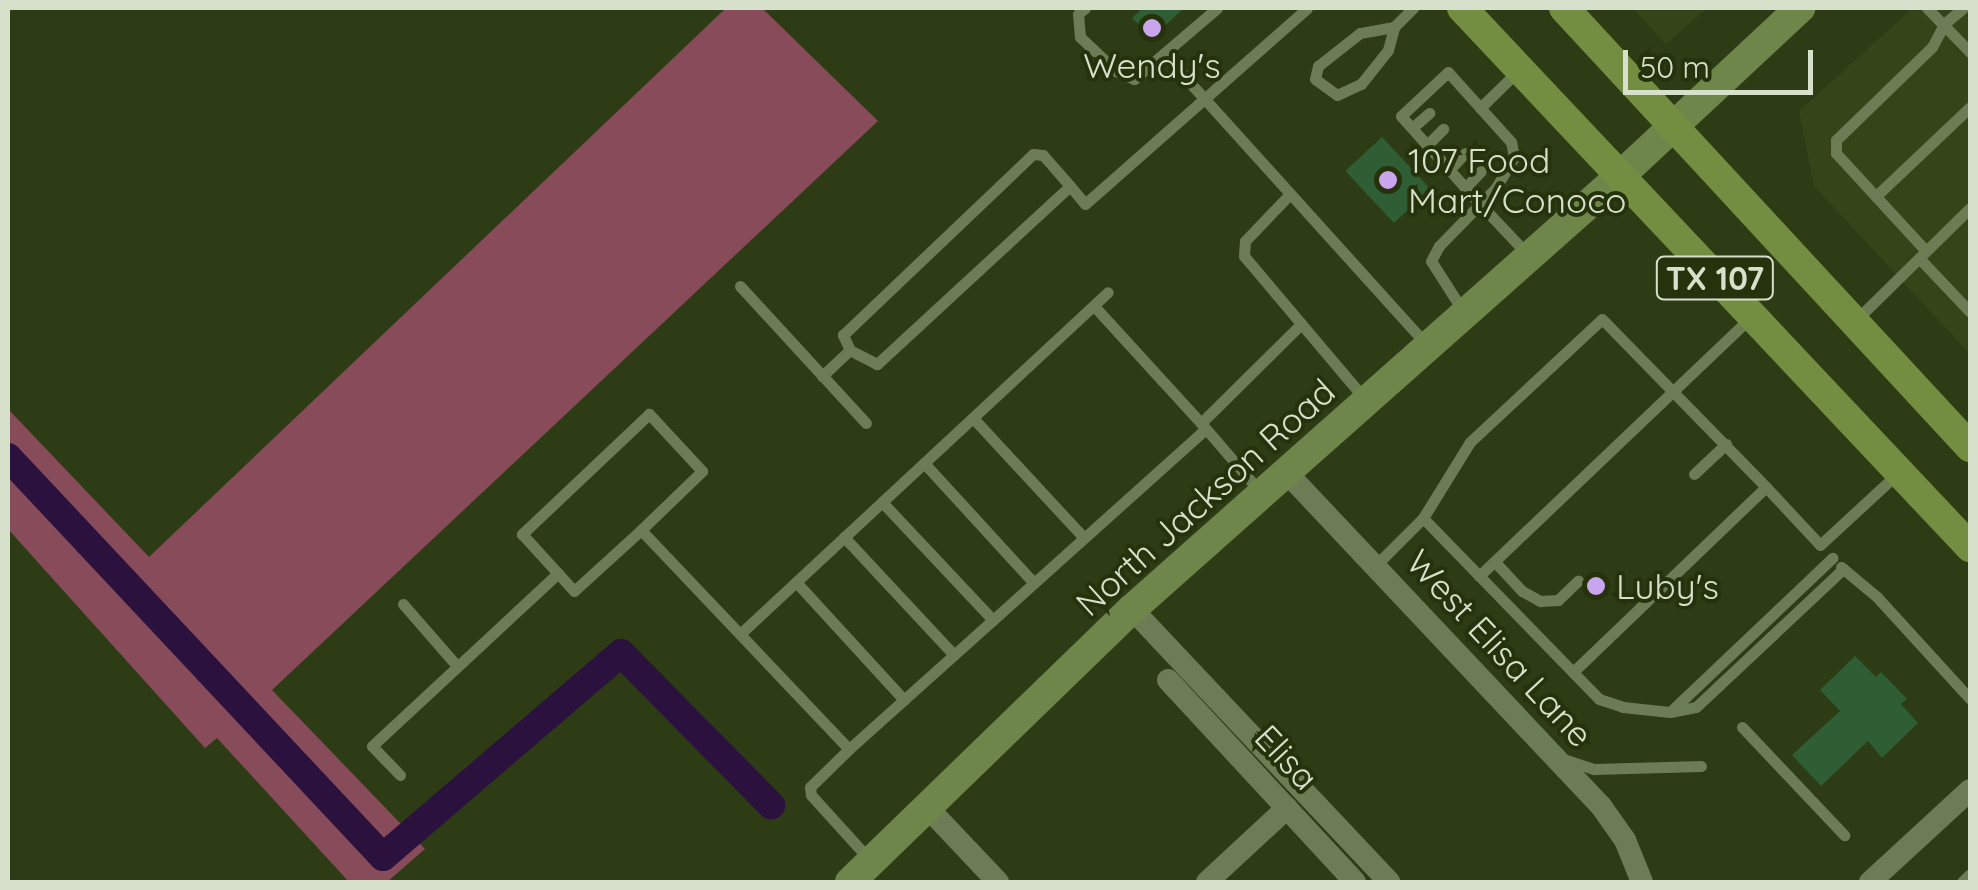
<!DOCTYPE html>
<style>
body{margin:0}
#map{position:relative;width:1978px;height:890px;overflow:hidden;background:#2e3c16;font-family:Quicksand,sans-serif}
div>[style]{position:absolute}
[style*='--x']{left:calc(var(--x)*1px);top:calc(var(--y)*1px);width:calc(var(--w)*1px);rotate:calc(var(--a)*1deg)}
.built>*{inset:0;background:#354518}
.forest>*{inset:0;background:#884b59}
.canal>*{height:28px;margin:-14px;padding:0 14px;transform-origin:14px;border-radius:14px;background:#2a113e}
.building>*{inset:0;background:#2f5d34;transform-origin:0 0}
.service>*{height:11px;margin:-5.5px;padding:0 5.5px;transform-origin:5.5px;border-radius:5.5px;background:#6c7d55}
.minor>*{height:22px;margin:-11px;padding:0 11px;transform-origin:11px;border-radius:11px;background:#6c7d55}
.secondary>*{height:30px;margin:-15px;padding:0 15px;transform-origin:15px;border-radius:15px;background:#6f864b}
.primary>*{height:30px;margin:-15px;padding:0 15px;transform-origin:15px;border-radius:15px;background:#738e41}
.dots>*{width:28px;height:28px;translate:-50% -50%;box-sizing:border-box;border:5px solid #25320b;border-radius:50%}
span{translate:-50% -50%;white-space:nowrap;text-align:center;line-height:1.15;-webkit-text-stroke:8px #25320b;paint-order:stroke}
.shield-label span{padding:2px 8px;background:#25320b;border:2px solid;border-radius:8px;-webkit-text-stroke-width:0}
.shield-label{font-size:32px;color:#d6e0ca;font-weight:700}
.poi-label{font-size:35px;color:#d6e0ca}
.left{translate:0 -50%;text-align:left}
.street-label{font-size:35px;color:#d6e0ca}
.frame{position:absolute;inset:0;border:10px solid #d6e0ca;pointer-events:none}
.scale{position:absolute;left:1623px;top:50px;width:190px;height:45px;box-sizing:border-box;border:5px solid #d6e0ca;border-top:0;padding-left:12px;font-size:30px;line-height:35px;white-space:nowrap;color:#d6e0ca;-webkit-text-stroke:8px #25320b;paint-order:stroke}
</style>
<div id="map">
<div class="built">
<div style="clip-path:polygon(1632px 8px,1707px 8px,1666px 44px)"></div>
<div style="clip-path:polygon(1913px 8px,1970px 8px,1970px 354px,1814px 186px,1799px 111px)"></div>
</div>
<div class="forest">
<div style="clip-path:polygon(726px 8px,762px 8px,878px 121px,272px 690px,425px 849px,387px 882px,349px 882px,217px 738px,205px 748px,8px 529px,8px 409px,149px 557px)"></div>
</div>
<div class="canal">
<div style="--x:8;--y:457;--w:548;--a:46.85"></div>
<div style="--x:383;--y:857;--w:313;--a:-40.6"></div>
<div style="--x:621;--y:653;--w:214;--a:45.4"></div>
</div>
<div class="building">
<div style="clip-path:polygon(1143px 8px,1184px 8px,1152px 38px,1132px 18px)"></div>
<div style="left:1382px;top:137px;width:71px;height:50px;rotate:47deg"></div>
<div style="clip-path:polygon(1855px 656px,1876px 677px,1881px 672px,1907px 699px,1901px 704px,1918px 723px,1882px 758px,1868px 741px,1821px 786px,1792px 755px,1840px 711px,1820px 690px)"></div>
</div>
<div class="service">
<div style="--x:1085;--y:8;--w:9;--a:139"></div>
<div style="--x:1078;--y:14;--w:23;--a:85"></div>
<div style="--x:1080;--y:37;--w:50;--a:43.4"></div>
<div style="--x:1116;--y:71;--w:20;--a:24"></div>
<div style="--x:1134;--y:79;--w:109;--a:-40.5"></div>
<div style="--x:1927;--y:8;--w:62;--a:45.7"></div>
<div style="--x:1394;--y:27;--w:35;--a:170"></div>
<div style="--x:1360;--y:33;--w:53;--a:141.8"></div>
<div style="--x:1318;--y:66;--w:13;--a:103"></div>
<div style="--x:1315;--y:79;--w:27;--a:36"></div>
<div style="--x:1337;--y:95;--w:26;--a:-25"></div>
<div style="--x:1361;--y:84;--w:43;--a:-51.5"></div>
<div style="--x:1388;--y:50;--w:24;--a:-75"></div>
<div style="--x:1394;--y:27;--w:27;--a:-45"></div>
<div style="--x:1164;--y:54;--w:391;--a:47.9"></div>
<div style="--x:1480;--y:108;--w:56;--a:-44.3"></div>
<div style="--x:1412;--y:128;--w:23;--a:-41"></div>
<div style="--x:1427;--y:145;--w:23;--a:-45"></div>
<div style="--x:1449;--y:170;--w:23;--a:-47"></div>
<div style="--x:1070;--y:186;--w:263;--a:137.3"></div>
<div style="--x:877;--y:364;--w:30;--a:-153"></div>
<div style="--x:850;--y:350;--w:17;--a:-115"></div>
<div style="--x:843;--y:335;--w:262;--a:-43.6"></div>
<div style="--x:1033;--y:154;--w:10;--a:6"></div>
<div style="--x:1043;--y:155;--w:41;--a:48.9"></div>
<div style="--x:1070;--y:186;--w:23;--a:50"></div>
<div style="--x:1085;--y:204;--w:296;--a:-41.4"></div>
<div style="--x:1465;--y:188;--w:23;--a:-47"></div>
<div style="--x:1289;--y:195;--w:64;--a:133.7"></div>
<div style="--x:1245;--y:241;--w:15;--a:94"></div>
<div style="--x:1244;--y:256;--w:187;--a:49.8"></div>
<div style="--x:1876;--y:196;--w:129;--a:-43.4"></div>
<div style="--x:1926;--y:251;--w:133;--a:-132.6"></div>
<div style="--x:1836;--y:153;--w:13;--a:-90"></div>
<div style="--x:1836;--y:140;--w:134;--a:-44.1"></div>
<div style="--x:1932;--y:47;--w:26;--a:-62"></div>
<div style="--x:1944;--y:24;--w:25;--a:-40"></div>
<div style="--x:1919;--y:258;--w:74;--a:46.6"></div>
<div style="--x:740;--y:286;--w:186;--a:47.4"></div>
<div style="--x:1094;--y:306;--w:159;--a:47.6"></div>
<div style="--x:1463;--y:311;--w:59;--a:-122.6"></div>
<div style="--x:1431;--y:261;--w:17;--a:-62"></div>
<div style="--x:1439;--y:246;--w:59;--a:-45.7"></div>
<div style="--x:1480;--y:204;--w:21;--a:-45"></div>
<div style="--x:1495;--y:189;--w:37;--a:-59"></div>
<div style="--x:1514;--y:157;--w:15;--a:-101"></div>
<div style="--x:1511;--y:142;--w:94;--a:-132"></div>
<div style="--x:1448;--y:72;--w:64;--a:136.9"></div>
<div style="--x:1401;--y:116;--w:118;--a:48.1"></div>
<div style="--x:1480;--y:204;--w:70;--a:46.7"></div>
<div style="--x:1857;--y:319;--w:158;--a:-44.5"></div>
<div style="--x:822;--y:376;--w:38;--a:-43"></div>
<div style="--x:973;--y:418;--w:163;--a:47.2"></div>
<div style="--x:924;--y:463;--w:163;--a:47.5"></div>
<div style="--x:1694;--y:474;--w:44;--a:-43.2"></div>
<div style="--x:1262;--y:494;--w:94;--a:-130.7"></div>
<div style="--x:1201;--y:423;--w:141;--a:-44.7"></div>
<div style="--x:882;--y:502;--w:162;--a:46.8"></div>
<div style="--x:1423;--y:518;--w:252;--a:45.8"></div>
<div style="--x:1599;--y:699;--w:25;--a:18"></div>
<div style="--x:1623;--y:707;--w:47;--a:6.1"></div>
<div style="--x:1670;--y:712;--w:26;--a:-11"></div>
<div style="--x:1696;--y:707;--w:202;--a:-43.2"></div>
<div style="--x:641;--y:530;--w:85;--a:-44"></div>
<div style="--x:702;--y:471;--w:78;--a:-132.9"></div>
<div style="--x:649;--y:414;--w:175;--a:136.6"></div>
<div style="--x:522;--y:534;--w:77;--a:47.6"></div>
<div style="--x:574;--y:591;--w:91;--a:-42.3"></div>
<div style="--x:641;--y:530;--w:302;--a:46.5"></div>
<div style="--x:849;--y:749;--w:477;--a:-41.9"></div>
<div style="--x:844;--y:537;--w:161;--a:47"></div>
<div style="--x:1495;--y:562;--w:40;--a:47"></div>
<div style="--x:1522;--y:591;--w:21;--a:29"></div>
<div style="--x:1540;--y:601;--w:18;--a:-3"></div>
<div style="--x:1558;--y:600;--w:28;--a:-44"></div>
<div style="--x:1375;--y:566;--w:68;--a:-45"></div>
<div style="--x:1423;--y:518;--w:89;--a:-58.3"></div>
<div style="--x:1470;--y:442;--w:180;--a:-43"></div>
<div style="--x:1602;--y:319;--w:235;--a:45.7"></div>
<div style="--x:1841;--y:567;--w:47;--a:39.8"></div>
<div style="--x:1877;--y:597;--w:138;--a:47.6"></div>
<div style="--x:1479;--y:576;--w:376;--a:-43.6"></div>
<div style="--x:796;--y:582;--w:160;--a:47.5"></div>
<div style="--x:403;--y:604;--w:82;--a:48.9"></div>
<div style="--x:740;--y:634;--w:502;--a:-42.9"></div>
<div style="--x:1573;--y:672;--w:267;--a:-43.8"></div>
<div style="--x:1766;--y:487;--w:79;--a:47"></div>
<div style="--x:1820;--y:545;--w:108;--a:-42.7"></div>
<div style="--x:1670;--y:712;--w:224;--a:-43.5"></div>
<div style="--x:1742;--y:727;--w:149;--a:46.6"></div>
<div style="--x:849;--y:749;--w:54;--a:135.7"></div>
<div style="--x:810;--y:787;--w:8;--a:83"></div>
<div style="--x:811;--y:795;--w:86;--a:47.8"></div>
<div style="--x:1563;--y:759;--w:33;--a:18"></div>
<div style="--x:1594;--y:769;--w:107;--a:-1.6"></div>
<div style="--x:400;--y:775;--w:40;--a:-134"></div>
<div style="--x:372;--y:746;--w:254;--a:-42.9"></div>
<div style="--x:1962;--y:882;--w:11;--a:-45"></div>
</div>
<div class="minor">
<div style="--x:1287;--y:473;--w:458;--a:46.7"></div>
<div style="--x:1601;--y:806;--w:42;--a:54.8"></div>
<div style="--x:1625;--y:840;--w:45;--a:68"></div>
<div style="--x:1132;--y:609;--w:375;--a:46.7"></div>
<div style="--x:1168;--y:680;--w:275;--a:47.2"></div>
<div style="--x:928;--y:808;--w:102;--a:46.6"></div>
<div style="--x:1207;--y:882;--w:109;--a:-42.8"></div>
<div style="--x:1870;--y:882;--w:136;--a:-42.6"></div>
</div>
<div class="secondary">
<div style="--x:850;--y:882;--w:392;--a:-44.1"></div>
<div style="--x:1132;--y:609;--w:651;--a:-41.58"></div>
<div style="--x:1619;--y:177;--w:248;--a:-43"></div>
</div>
<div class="primary">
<div style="--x:1462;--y:8;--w:741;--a:46.7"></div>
<div style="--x:1564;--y:8;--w:598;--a:47.24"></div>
</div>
<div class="dots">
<div style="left:1152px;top:28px;background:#c9a5ee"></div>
<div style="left:1388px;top:180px;background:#c9a5ee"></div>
<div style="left:1596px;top:586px;background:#c9a5ee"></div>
</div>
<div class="shield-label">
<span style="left:1715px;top:278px">TX 107</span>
</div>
<div class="poi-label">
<span style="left:1152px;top:65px">Wendy's</span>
<span class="left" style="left:1408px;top:180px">107 Food<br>Mart/Conoco</span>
<span class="left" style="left:1616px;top:586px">Luby's</span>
</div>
<div class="street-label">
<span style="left:1205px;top:497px;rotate:-42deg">North Jackson Road</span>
<span style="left:1500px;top:648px;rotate:47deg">West Elisa Lane</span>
<span style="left:1287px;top:757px;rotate:47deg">Elisa</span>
</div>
<div class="frame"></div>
<div class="scale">50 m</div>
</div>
